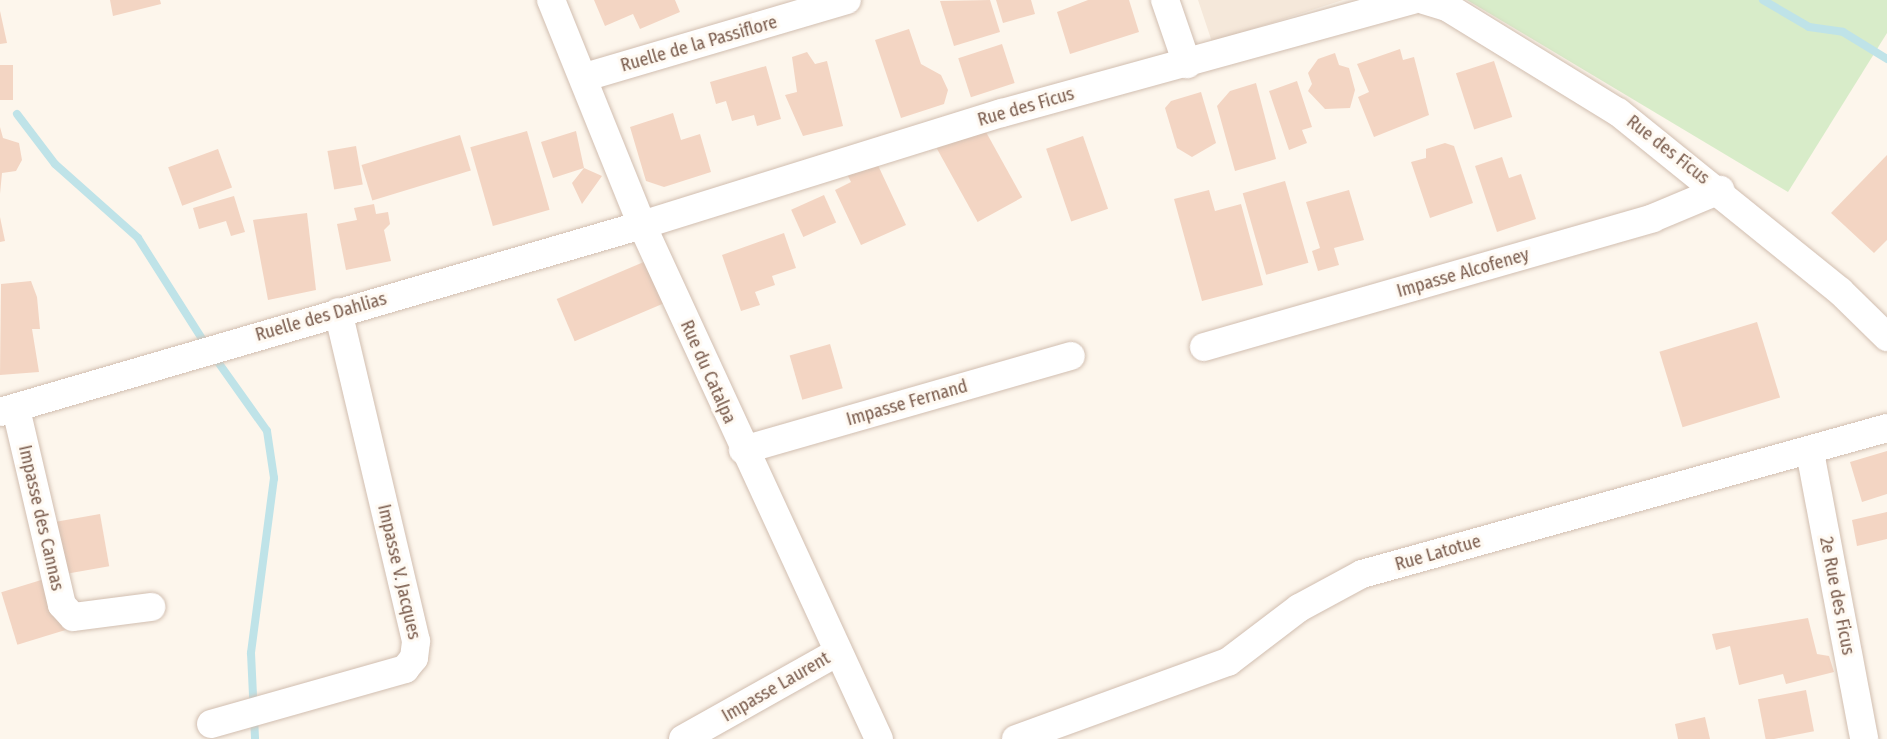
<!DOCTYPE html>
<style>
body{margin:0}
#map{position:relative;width:1887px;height:739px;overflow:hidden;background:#fdf6ec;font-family:"Fira Sans Condensed",sans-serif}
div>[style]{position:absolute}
.residential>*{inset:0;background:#f5e8da}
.green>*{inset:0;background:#d8ecc9}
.stream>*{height:8px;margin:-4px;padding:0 4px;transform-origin:4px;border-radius:4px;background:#bfe3e8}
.building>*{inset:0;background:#f3d5c3;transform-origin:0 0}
.roads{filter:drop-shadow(0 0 2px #d1beb0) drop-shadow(0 0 2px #d1beb0)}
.minor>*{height:28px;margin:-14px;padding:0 14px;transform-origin:14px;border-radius:14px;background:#fff}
span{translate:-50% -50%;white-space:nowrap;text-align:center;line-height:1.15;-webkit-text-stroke:6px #fffaf3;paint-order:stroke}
.street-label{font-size:18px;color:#7a5c4d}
</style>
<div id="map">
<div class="residential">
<div style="clip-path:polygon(1198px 0,1343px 0,1212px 42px)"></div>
</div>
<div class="green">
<div style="clip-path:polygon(1467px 0,1887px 0,1887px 33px,1788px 192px)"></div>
</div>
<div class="stream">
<div style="left:1763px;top:0;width:53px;rotate:30.4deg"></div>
<div style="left:1809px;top:27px;width:34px;rotate:8deg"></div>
<div style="left:1843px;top:32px;width:52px;rotate:31.5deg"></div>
<div style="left:17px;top:114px;width:63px;rotate:52.8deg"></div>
<div style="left:55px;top:164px;width:111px;rotate:41.7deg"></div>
<div style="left:138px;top:238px;width:127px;rotate:57.6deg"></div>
<div style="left:213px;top:355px;width:93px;rotate:54.6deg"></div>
<div style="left:267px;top:431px;width:48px;rotate:81.5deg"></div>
<div style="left:274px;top:478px;width:177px;rotate:97.5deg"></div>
<div style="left:251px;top:653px;width:86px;rotate:87.3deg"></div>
</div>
<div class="building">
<div style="clip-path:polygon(110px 0,160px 0,161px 4px,113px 16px)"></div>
<div style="clip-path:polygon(594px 0,675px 0,680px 12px,640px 29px,633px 14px,605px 26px)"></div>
<div style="clip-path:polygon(990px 0,1000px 32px,954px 46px,940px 1px)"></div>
<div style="clip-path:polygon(996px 0,1031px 0,1035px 14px,1003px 23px)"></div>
<div style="clip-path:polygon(1088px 0,1129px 0,1139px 32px,1070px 54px,1057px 12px)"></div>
<div style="clip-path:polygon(0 11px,7px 43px,0 44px)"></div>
<div style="clip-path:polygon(909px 29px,921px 64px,941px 75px,948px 90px,944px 104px,901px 118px,875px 40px)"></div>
<div style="left:1002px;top:44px;width:41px;height:46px;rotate:72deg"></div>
<div style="clip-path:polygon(1400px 49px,1403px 60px,1414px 57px,1429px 115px,1374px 137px,1358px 97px,1369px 92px,1357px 64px)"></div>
<div style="clip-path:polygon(807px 52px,815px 64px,827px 61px,843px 126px,803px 136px,785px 95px,797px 92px,792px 57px)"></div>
<div style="clip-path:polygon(1335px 53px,1339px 65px,1349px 68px,1355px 90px,1350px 108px,1325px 109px,1308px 91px,1312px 84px,1308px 73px,1318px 59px)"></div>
<div style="left:1494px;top:61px;width:59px;height:40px;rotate:72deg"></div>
<div style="left:0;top:65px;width:13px;height:35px"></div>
<div style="clip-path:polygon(766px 66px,781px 119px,757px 126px,754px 115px,732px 121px,726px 101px,716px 104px,710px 82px)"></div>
<div style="clip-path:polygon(1297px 81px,1312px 127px,1302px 130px,1307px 143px,1289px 150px,1269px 91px)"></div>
<div style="clip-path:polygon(1256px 83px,1276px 159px,1235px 171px,1217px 106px,1230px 91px)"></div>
<div style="clip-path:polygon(1201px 92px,1216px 143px,1192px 157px,1177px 148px,1165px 108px,1171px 101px)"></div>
<div style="clip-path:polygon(673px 113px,681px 140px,700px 134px,711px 172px,664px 187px,646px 181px,630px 127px)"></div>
<div style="left:981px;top:123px;width:85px;height:51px;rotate:61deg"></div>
<div style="clip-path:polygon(0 127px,3px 138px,19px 143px,22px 160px,16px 171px,2px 173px,0 194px)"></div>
<div style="left:527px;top:131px;width:82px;height:59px;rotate:74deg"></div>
<div style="clip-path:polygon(576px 131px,584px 168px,602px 176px,582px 204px,572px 183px,584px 168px,553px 178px,541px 142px)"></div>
<div style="left:460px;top:135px;width:37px;height:103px;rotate:73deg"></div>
<div style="left:1083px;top:136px;width:77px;height:39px;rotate:71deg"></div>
<div style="clip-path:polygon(1445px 143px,1454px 146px,1473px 203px,1430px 218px,1411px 162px,1426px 158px,1426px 149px)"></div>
<div style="left:356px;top:146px;width:39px;height:29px;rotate:80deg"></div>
<div style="left:218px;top:149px;width:41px;height:53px;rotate:70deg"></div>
<div style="clip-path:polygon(1887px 155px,1887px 240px,1874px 253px,1831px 213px)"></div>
<div style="clip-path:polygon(1502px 157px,1509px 178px,1521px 174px,1536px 219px,1497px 232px,1475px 166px)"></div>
<div style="clip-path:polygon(875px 159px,906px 225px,861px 245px,835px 190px,851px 182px,846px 172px)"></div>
<div style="left:1285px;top:181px;width:85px;height:44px;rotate:74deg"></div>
<div style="clip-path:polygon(1209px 190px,1215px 211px,1241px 204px,1263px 285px,1202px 301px,1174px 199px)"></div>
<div style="clip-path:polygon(1349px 190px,1364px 240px,1334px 248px,1339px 265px,1318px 271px,1312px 251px,1320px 248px,1306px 202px)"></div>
<div style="left:824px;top:195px;width:30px;height:36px;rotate:66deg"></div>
<div style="clip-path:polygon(234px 196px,245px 232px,231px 236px,226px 221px,199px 229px,193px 208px)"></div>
<div style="clip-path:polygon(374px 204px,376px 214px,388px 212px,390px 224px,384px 230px,391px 261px,346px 270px,337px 224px,357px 220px,354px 208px)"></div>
<div style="clip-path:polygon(307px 213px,316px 290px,268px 300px,253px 220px)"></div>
<div style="clip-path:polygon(0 217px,5px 241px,0 242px)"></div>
<div style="clip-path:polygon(784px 233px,796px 268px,772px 276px,775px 285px,755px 292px,760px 305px,741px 311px,722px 255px)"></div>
<div style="left:646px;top:261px;width:46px;height:97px;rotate:67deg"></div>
<div style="clip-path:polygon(31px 281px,37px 297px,40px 329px,32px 329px,39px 372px,0 375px,1px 284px)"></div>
<div style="left:1757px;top:322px;width:79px;height:102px;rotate:73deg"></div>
<div style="left:830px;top:344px;width:46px;height:42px;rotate:74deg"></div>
<div style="clip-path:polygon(1887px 451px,1887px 494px,1862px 502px,1850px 462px)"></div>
<div style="clip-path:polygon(1887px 512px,1887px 539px,1857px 546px,1852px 520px)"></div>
<div style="left:100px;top:514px;width:53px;height:46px;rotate:80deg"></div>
<div style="left:51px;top:577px;width:55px;height:52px;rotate:73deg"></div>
<div style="clip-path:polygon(1808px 618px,1817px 654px,1829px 656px,1834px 672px,1786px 684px,1783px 674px,1739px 685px,1730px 646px,1716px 650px,1712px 634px)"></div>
<div style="left:1806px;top:690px;width:42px;height:49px;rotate:79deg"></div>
<div style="clip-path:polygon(1705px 717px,1710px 739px,1678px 739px,1675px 724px)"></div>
</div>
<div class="roads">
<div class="minor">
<div style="left:551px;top:0;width:243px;rotate:68deg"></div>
<div style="left:642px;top:225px;width:566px;rotate:65.25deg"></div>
<div style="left:1165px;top:0;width:68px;rotate:71deg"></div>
<div style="left:1424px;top:0;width:24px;rotate:17deg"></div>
<div style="left:1447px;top:7px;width:201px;rotate:31.6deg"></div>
<div style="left:1618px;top:112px;width:285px;rotate:38.9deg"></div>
<div style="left:1840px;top:291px;width:66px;rotate:44.4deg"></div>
<div style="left:585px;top:77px;width:273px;rotate:-16.4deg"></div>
<div style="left:1204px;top:347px;width:467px;rotate:-16deg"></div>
<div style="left:1653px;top:218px;width:73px;rotate:-22.7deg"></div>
<div style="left:16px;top:409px;width:201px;rotate:76.8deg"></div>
<div style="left:62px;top:605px;width:16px;rotate:47deg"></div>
<div style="left:73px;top:617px;width:79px;rotate:-7.3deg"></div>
<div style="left:0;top:412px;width:669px;rotate:-16.24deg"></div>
<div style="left:642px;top:225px;width:377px;rotate:-17.3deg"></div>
<div style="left:1002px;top:113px;width:426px;rotate:-15.4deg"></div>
<div style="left:743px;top:450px;width:341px;rotate:-16deg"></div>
<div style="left:1810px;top:452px;width:292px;rotate:79.3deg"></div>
<div style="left:211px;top:724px;width:202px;rotate:-15.8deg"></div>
<div style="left:405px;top:669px;width:14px;rotate:-51deg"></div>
<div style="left:414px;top:658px;width:17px;rotate:-83deg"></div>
<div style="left:416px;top:641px;width:338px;rotate:-103.3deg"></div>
<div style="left:683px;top:739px;width:178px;rotate:-29.3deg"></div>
<div style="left:1016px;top:739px;width:226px;rotate:-20deg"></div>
<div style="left:1228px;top:662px;width:89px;rotate:-37.3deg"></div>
<div style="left:1299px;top:608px;width:72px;rotate:-28.4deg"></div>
<div style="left:1362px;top:574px;width:545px;rotate:-15.54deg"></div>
</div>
</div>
<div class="street-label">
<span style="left:699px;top:44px;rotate:-16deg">Ruelle de la Passiflore</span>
<span style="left:1026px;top:107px;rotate:-16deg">Rue des Ficus</span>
<span style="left:1668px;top:150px;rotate:38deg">Rue des Ficus</span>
<span style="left:1463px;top:273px;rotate:-16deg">Impasse Alcofeney</span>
<span style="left:321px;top:317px;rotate:-16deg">Ruelle des Dahlias</span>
<span style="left:708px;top:372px;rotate:66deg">Rue du Catalpa</span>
<span style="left:907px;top:403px;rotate:-16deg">Impasse Fernand</span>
<span style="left:41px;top:518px;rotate:77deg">Impasse des Cannas</span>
<span style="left:1438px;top:553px;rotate:-16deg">Rue Latotue</span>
<span style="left:399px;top:572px;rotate:77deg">Impasse V. Jacques</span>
<span style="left:1837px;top:596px;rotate:79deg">2e Rue des Ficus</span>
<span style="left:776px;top:687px;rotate:-30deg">Impasse Laurent</span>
</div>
</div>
